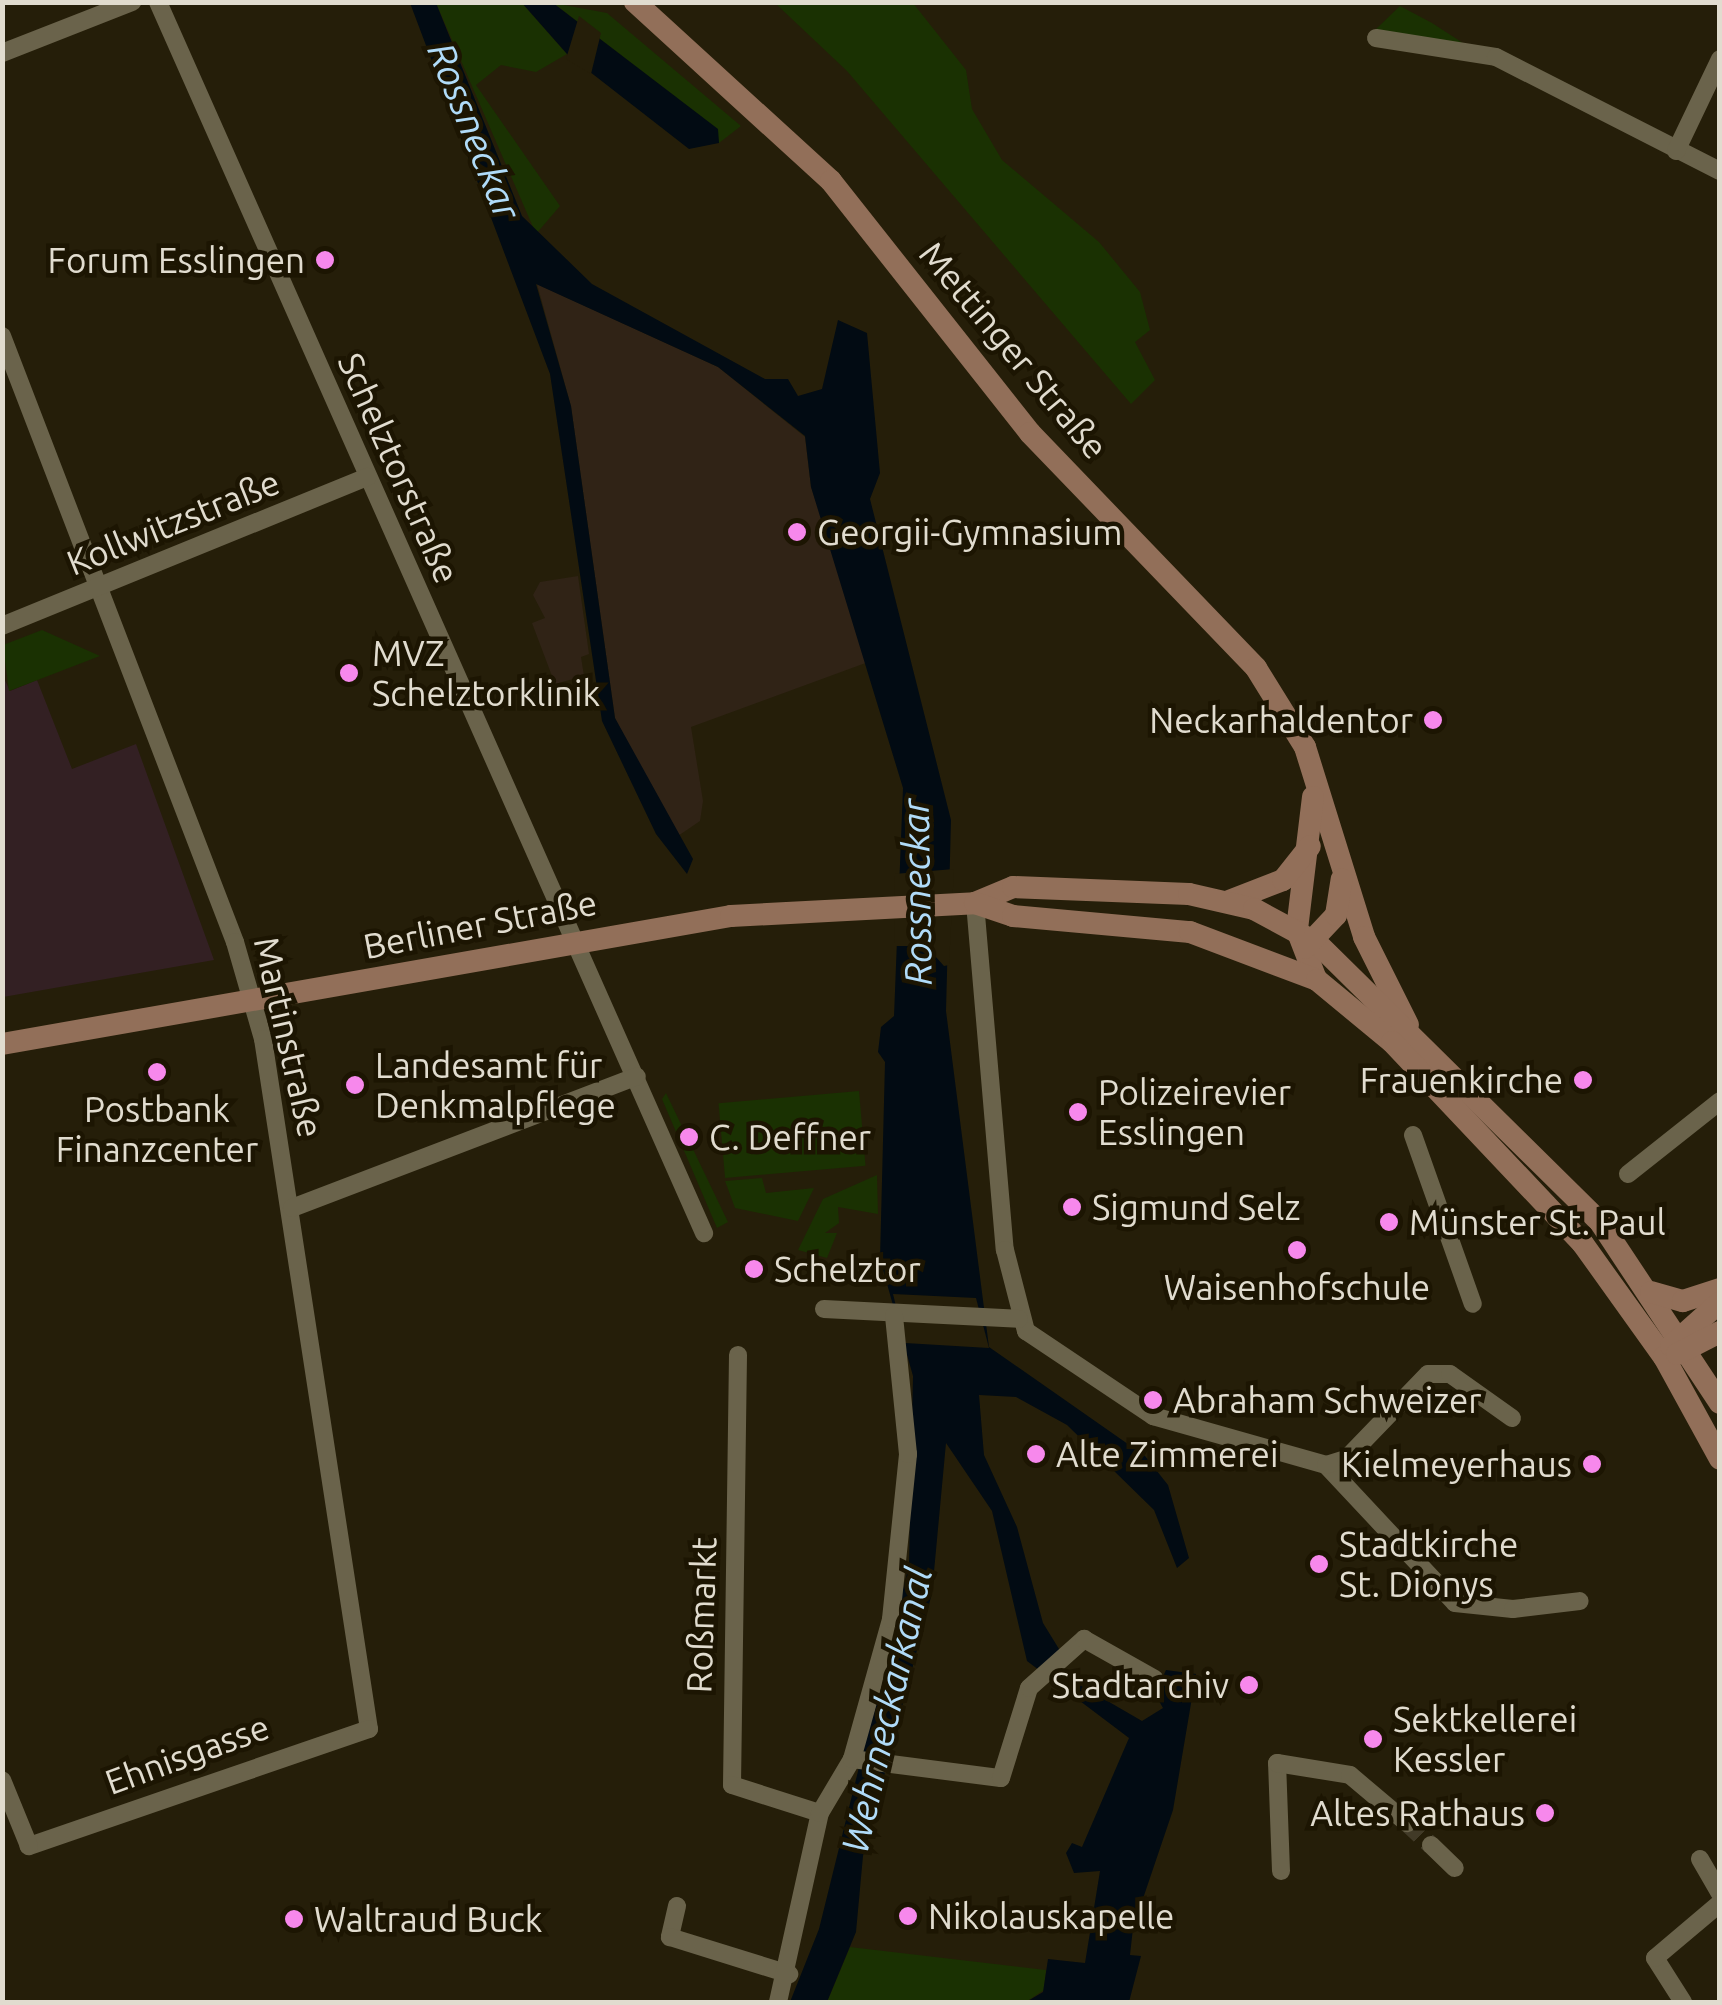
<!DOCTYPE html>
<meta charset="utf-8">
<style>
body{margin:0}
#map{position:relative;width:1722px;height:2005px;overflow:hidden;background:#251e09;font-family:Ubuntu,sans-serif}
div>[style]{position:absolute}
.commercial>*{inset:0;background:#332023}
.education>*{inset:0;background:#302316}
.green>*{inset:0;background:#1a3102;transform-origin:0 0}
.water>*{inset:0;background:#020b13}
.pier>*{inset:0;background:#251e09}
.street-tunnel>*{height:18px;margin-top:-9px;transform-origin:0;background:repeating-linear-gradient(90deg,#413a27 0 18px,transparent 0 27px)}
.street>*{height:18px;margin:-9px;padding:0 9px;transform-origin:9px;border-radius:9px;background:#6a634b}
.secondary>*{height:22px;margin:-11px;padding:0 11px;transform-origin:11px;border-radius:11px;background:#926f59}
.dots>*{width:28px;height:28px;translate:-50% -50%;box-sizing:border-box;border:5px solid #1c1502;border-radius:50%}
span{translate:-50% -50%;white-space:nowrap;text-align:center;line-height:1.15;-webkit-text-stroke:9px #1c1502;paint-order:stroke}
.poi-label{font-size:35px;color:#e1dccf}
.right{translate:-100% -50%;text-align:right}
.left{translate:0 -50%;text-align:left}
.street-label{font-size:35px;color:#e1dccf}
.water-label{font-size:38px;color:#b0dbf8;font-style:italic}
.frame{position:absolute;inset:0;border:5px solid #e1dccf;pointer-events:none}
</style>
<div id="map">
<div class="commercial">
<div style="clip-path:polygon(2px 674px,10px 691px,37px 680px,72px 769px,136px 744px,214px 960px,3px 997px)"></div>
</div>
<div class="education">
<div style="clip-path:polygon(537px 284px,718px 367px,805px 437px,811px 487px,871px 661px,691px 727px,703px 801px,700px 821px,675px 838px,615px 718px,571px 406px)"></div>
<div style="clip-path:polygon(578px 576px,589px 654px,581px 657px,584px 676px,555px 684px,532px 623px,545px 618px,533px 595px,540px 582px)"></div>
</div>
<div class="green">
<div style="clip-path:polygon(436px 3px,522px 3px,567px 54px,536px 72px,501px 65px,476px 85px,560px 206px,536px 234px)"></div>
<div style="clip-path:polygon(553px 3px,607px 13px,741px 126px,719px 143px,717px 129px)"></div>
<div style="clip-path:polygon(775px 3px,913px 3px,966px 70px,972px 109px,1002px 160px,1099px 242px,1140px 292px,1150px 330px,1135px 342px,1155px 380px,1131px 404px,847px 71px)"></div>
<div style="clip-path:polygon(1400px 6px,1432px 23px,1463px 43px,1375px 30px)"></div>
<div style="clip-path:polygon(42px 630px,100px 656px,9px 691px,3px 645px)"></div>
<div style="left:859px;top:1091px;width:75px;height:141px;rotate:85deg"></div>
<div style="clip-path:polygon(666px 1093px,728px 1222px,717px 1228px,662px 1099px)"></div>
<div style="clip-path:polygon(877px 1175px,878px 1214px,838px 1207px,839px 1223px,825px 1233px,837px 1233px,827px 1258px,798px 1250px,823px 1199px)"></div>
<div style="clip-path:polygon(762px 1178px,766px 1193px,814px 1188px,798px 1221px,735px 1208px,725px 1181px)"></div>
<div style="clip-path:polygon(850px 1947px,1046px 1970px,1044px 1990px,1026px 2002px,827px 2002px)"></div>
</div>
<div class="water">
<div style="clip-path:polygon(410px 3px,436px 3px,522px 216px,592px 284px,765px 379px,788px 379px,798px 396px,822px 389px,838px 320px,867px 333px,880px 473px,870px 499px,951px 820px,946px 1011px,989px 1347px,1145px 1456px,1168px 1485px,1189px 1558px,1177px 1568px,1154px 1510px,1067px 1425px,1016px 1397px,979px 1395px,984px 1455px,1017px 1527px,1043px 1623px,1067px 1662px,1061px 1674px,1142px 1721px,1163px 1708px,1155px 1694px,1166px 1670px,1196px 1674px,1173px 1810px,1133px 1928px,1130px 1955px,1141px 1956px,1129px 2002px,1026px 2002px,1043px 1992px,1048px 1959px,1085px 1963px,1100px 1871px,1074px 1873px,1066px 1853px,1072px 1843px,1082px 1847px,1129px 1738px,1027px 1661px,992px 1511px,946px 1443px,932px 1593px,863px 1856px,856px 1932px,827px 2002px,790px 2002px,819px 1929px,909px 1565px,913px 1376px,880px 1259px,885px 1062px,878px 1052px,881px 1027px,894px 1016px,903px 788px,811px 487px,805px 436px,718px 367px,536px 284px,571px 406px,615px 718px,693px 859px,687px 874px,656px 834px,602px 721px,550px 374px)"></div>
<div style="clip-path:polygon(522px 3px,553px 3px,718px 129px,719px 143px,689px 149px,567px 54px)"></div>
</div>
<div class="pier">
<div style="clip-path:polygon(579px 16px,601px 33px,591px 74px,566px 59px)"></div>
<div style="clip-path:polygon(954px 869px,949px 965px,944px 966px,926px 946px,895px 946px,894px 874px)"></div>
<div style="clip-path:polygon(893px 1294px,976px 1298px,989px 1348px,905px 1343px)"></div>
</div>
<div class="street-tunnel">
<div style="left:1407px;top:1823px;width:33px;rotate:43deg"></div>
</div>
<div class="street">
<div style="left:158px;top:2px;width:1347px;rotate:66.08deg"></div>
<div style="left:1376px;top:38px;width:121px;rotate:9deg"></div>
<div style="left:1496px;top:57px;width:251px;rotate:27deg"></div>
<div style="left:2px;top:53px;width:140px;rotate:-21.4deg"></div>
<div style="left:1676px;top:151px;width:102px;rotate:-64.4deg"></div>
<div style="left:2px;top:336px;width:649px;rotate:68.97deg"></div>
<div style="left:235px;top:942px;width:101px;rotate:73.9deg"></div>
<div style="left:263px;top:1039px;width:698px;rotate:81.27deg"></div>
<div style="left:369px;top:1729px;width:360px;rotate:161deg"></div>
<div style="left:29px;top:1846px;width:71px;rotate:-112.2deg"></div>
<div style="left:2px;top:626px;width:395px;rotate:-22.2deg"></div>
<div style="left:975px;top:903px;width:348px;rotate:85.1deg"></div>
<div style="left:1005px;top:1250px;width:84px;rotate:75.5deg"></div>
<div style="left:1026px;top:1331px;width:153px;rotate:33.8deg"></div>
<div style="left:1153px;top:1416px;width:180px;rotate:15.8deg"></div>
<div style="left:1326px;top:1465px;width:189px;rotate:46.9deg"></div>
<div style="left:1455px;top:1603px;width:58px;rotate:5.9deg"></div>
<div style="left:1513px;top:1609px;width:67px;rotate:-6.8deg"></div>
<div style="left:1413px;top:1135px;width:179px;rotate:70.5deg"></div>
<div style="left:1628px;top:1174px;width:117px;rotate:-38.4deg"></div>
<div style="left:292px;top:1208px;width:369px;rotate:-20.9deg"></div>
<div style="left:824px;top:1309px;width:195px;rotate:2.9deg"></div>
<div style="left:738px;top:1355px;width:430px;rotate:90.8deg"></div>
<div style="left:732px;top:1785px;width:92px;rotate:17.7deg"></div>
<div style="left:1326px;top:1465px;width:21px;rotate:-17deg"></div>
<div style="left:1346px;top:1459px;width:118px;rotate:-46deg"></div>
<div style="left:1428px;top:1374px;width:22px"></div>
<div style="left:1450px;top:1374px;width:76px;rotate:35.4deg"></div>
<div style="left:852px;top:1759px;width:150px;rotate:7.3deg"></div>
<div style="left:1001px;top:1778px;width:94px;rotate:-72.7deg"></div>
<div style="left:1029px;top:1688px;width:74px;rotate:-41.7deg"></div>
<div style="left:1084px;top:1639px;width:81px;rotate:29.4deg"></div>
<div style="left:1431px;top:1845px;width:33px;rotate:44deg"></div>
<div style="left:1700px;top:1859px;width:39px;rotate:60deg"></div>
<div style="left:1281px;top:1871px;width:108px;rotate:-92.1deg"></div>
<div style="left:1277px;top:1763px;width:74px;rotate:9.3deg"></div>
<div style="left:1350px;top:1775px;width:75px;rotate:40.1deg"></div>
<div style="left:677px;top:1906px;width:32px;rotate:103deg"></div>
<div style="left:670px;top:1937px;width:125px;rotate:17.3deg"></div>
<div style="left:778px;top:2002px;width:194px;rotate:-77.5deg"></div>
<div style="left:820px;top:1813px;width:63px;rotate:-59.3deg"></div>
<div style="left:852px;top:1759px;width:145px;rotate:-74.4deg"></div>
<div style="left:891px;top:1619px;width:166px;rotate:-84.1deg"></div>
<div style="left:908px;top:1454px;width:139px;rotate:-95.8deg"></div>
<div style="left:1683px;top:2002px;width:52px;rotate:-122.5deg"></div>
<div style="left:1655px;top:1958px;width:85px;rotate:-40.2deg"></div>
</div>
<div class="secondary">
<div style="left:635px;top:2px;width:265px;rotate:42.4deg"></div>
<div style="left:831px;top:181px;width:321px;rotate:51.7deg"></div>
<div style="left:1030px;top:433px;width:326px;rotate:46.1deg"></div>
<div style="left:1256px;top:668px;width:93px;rotate:58.2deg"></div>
<div style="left:1305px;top:747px;width:199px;rotate:72.7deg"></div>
<div style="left:1364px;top:937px;width:98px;rotate:63.4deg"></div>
<div style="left:1313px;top:797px;width:134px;rotate:96.9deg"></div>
<div style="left:1297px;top:930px;width:53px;rotate:68.8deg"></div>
<div style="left:1229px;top:901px;width:58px;rotate:-21.3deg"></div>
<div style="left:1283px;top:880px;width:43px;rotate:-51.5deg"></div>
<div style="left:975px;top:903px;width:41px;rotate:-22.8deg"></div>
<div style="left:1013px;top:887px;width:176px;rotate:2.3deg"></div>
<div style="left:1189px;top:894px;width:67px;rotate:13deg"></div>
<div style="left:1254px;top:909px;width:72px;rotate:28.4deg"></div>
<div style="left:1317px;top:943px;width:397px;rotate:44.6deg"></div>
<div style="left:1600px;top:1222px;width:217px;rotate:56.5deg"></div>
<div style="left:1305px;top:948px;width:45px;rotate:-46.8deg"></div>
<div style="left:1336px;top:915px;width:36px;rotate:-81deg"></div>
<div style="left:2px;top:1044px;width:740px;rotate:-9.96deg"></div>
<div style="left:731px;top:916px;width:244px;rotate:-3deg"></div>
<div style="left:975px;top:903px;width:40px;rotate:18.9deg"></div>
<div style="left:1013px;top:916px;width:178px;rotate:5.2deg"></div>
<div style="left:1190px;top:932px;width:136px;rotate:20.7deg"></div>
<div style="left:1317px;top:980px;width:97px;rotate:39.6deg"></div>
<div style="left:1392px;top:1042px;width:278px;rotate:46.6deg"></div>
<div style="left:1583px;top:1244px;width:139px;rotate:54.4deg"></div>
<div style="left:1664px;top:1357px;width:116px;rotate:61.2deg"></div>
<div style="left:1651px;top:1292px;width:33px;rotate:16deg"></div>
<div style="left:1683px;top:1301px;width:39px;rotate:-18deg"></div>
<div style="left:1671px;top:1346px;width:66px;rotate:-41.9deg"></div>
<div style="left:1677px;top:1354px;width:48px;rotate:-27.1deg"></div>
</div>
<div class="dots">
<div style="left:325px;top:260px;background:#f788ec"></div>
<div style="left:797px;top:532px;background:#f788ec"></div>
<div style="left:349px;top:673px;background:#f788ec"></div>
<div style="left:1433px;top:720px;background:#f788ec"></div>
<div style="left:157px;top:1072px;background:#f788ec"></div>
<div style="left:1583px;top:1080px;background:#f788ec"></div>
<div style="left:355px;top:1085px;background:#f788ec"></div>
<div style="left:1078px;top:1112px;background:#f788ec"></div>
<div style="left:689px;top:1137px;background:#f788ec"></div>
<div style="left:1072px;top:1207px;background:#f788ec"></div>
<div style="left:1389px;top:1222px;background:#f788ec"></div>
<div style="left:1297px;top:1250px;background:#f788ec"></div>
<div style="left:754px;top:1269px;background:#f788ec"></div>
<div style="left:1153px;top:1400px;background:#f788ec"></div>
<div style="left:1036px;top:1454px;background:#f788ec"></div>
<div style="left:1592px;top:1464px;background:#f788ec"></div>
<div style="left:1319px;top:1564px;background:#f788ec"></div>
<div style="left:1249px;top:1685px;background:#f788ec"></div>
<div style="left:1373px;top:1739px;background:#f788ec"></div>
<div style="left:1545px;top:1813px;background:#f788ec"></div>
<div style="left:908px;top:1916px;background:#f788ec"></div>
<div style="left:294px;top:1919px;background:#f788ec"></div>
</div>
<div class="poi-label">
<span class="right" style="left:305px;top:260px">Forum Esslingen</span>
<span class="left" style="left:817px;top:532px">Georgii-Gymnasium</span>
<span class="left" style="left:372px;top:673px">MVZ<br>Schelztorklinik</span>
<span class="right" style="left:1413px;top:720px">Neckarhaldentor</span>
<span class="left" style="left:375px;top:1085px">Landesamt für<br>Denkmalpflege</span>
<span class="right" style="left:1563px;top:1080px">Frauenkirche</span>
<span class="left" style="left:1098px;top:1112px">Polizeirevier<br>Esslingen</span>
<span style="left:157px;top:1129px">Postbank<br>Finanzcenter</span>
<span class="left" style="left:709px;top:1137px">C. Deffner</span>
<span class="left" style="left:1092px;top:1207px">Sigmund Selz</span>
<span class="left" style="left:1409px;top:1222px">Münster St. Paul</span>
<span class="left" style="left:774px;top:1269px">Schelztor</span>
<span style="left:1297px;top:1287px">Waisenhofschule</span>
<span class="left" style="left:1173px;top:1400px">Abraham Schweizer</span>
<span class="left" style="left:1056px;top:1454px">Alte Zimmerei</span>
<span class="right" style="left:1572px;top:1464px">Kielmeyerhaus</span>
<span class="left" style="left:1339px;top:1564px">Stadtkirche<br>St. Dionys</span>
<span class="right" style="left:1229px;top:1685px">Stadtarchiv</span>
<span class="left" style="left:1393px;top:1739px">Sektkellerei<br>Kessler</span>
<span class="right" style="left:1525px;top:1813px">Altes Rathaus</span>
<span class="left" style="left:928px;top:1916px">Nikolauskapelle</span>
<span class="left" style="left:314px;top:1919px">Waltraud Buck</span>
</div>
<div class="street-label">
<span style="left:1014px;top:350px;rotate:50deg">Mettinger Straße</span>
<span style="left:399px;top:468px;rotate:66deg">Schelztorstraße</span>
<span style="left:173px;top:522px;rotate:-22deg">Kollwitzstraße</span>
<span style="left:480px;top:924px;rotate:-11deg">Berliner Straße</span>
<span style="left:289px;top:1037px;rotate:77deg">Martinstraße</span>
<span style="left:701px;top:1615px;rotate:-88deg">Roßmarkt</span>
<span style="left:187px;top:1754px;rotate:-20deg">Ehnisgasse</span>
</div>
<div class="water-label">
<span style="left:474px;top:131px;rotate:68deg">Rossneckar</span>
<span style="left:917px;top:892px;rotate:-91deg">Rossneckar</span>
<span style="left:887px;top:1710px;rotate:-77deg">Wehrneckarkanal</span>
</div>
<div class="frame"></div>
</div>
